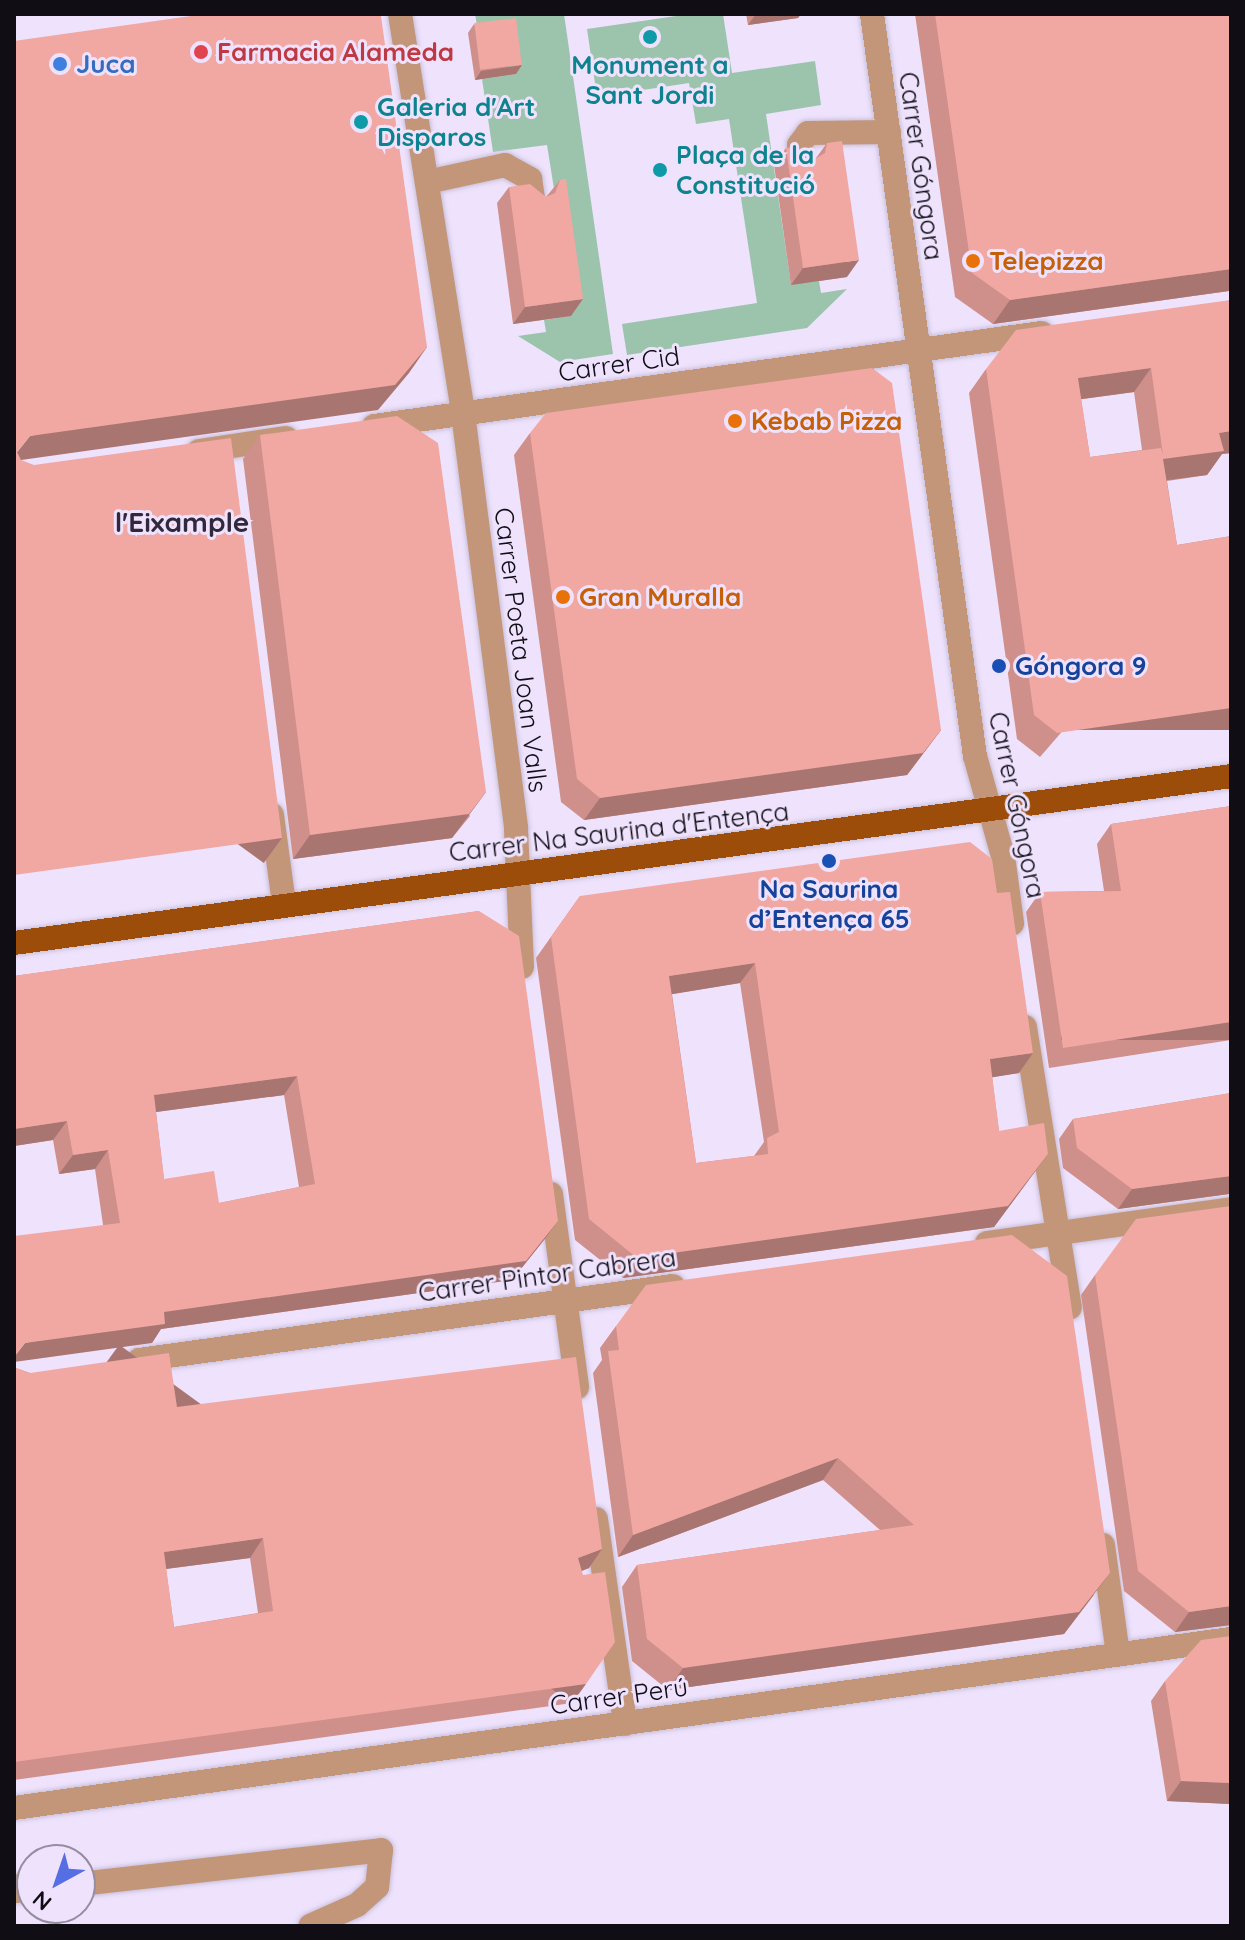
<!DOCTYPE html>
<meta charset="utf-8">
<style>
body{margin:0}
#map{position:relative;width:1245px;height:1940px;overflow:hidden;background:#eee2fd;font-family:Quicksand,sans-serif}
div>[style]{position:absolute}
.green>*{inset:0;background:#9cc4ad}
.roads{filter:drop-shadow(0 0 2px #cac0d8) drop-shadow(0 0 2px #cac0d8)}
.service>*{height:24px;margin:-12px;padding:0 12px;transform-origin:12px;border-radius:12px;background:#c3967a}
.pedestrian>*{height:24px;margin:-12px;padding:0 12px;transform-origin:12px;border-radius:12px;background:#c3967a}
.minor>*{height:24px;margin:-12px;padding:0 12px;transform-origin:12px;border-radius:12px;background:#c3967a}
.primary>*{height:24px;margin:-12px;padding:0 12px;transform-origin:12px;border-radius:12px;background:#9d4d0a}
.wall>*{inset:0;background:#cf908b}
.shaded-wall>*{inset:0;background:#a97571;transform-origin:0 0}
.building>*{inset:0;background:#f1a7a2;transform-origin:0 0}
.dots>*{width:22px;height:22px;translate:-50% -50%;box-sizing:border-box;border:4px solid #eee2fd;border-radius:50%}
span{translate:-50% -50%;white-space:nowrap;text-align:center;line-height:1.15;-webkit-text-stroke:6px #eee2fd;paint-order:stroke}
.health-label{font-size:26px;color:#be3a42;font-weight:700}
.left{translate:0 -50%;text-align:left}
.shop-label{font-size:26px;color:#366cbe;font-weight:700}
.culture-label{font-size:26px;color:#0d838f;font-weight:700}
.street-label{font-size:26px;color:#100d15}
.food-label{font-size:26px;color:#c56008;font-weight:700}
.transit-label{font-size:26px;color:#164399;font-weight:700}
.neighbourhood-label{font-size:28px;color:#31283c;font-weight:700}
.frame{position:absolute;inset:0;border:16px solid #100d15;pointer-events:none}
.north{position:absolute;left:16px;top:1844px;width:80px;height:80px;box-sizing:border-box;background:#eee2fd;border:2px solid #958da0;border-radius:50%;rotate:220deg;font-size:22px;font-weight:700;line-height:32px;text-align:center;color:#100d15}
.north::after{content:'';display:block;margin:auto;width:28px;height:36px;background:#566ee4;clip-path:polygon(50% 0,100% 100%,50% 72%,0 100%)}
</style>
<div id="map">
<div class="green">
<div style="clip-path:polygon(475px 14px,564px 14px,613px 354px,560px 362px,518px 336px,546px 332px,544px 320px,570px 316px,555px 195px,547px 145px,493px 152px,482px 79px,516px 74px,478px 31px)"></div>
<div style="clip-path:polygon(690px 14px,723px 14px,732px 73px,815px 61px,821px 105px,766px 114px,791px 284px,819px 281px,821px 293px,847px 289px,807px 328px,627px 355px,622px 324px,757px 303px,729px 119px,696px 124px,689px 83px,597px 97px,587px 29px)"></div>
</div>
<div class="roads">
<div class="service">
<div style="left:800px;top:162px;width:17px;rotate:-93deg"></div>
<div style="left:799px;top:145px;width:15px;rotate:-53deg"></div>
<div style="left:808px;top:133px;width:81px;rotate:-0.7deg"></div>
<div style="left:427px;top:182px;width:80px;rotate:-12.3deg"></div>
<div style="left:505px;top:165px;width:29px;rotate:29deg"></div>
<div style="left:530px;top:179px;width:20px;rotate:81deg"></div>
<div style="left:80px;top:1884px;width:303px;rotate:-6.4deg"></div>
<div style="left:381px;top:1850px;width:37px;rotate:96deg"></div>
<div style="left:377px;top:1887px;width:27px;rotate:138deg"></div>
<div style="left:357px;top:1905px;width:51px;rotate:155.9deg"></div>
<div style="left:14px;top:1886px;width:5px;rotate:79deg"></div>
<div style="left:15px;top:1891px;width:17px;rotate:-7deg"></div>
</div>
<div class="pedestrian">
<div style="left:272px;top:815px;width:90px;rotate:82.3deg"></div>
</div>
<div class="minor">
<div style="left:400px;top:14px;width:404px;rotate:81deg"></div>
<div style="left:463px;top:413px;width:419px;rotate:82.7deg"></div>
<div style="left:516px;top:829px;width:138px;rotate:87.5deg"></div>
<div style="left:872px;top:14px;width:749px;rotate:82.1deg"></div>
<div style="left:975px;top:756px;width:104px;rotate:74.4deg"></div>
<div style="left:1003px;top:856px;width:68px;rotate:82.3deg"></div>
<div style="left:374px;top:426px;width:674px;rotate:-7.93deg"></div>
<div style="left:199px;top:451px;width:88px;rotate:-8.5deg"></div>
<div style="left:1025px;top:1027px;width:284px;rotate:80.9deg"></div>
<div style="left:551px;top:1194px;width:195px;rotate:82.3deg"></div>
<div style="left:987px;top:1243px;width:246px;rotate:-7.9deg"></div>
<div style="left:139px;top:1360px;width:539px;rotate:-7.89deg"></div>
<div style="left:596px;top:1519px;width:207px;rotate:81.9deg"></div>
<div style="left:1103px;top:1545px;width:110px;rotate:82.2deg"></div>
<div style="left:14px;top:1808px;width:1229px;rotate:-7.91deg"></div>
</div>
<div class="primary">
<div style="left:14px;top:943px;width:1228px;rotate:-7.81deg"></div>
</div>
</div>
<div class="wall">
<div style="clip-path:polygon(746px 14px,801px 14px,798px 18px,748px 25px)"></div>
<div style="clip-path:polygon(915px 14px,1231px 14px,1231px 293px,1229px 291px,993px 324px,955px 297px)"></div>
<div style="clip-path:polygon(474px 24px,516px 74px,475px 80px,468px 33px)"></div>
<div style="clip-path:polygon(827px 143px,847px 277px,791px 285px,774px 165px,786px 148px,804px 158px,813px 160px,816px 158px)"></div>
<div style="clip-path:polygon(560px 180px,571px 316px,513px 324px,497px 203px,509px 187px,546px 197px)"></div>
<div style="clip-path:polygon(evenodd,1231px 300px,1231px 453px,1222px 454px,1207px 475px,1167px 481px,1177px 545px,1231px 536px,1040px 757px,1017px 739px,969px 393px,986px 369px,1231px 300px,1134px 392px,1142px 450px,1090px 457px,1081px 399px,1134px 392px)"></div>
<div style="clip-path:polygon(530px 433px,941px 730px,907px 775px,584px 820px,561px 802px,514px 455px)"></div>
<div style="clip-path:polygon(260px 435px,470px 816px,452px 838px,293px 859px,243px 459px)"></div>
<div style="clip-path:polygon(1231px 806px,1231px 1040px,1049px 1068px,1026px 912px,1040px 892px,1104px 891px,1097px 844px,1111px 824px)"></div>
<div style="clip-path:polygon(evenodd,997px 893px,1033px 1053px,1019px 1073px,992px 1077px,999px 1131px,1048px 1154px,994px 1227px,623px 1278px,575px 1240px,536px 958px,580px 896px,997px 893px,740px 983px,764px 1142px,754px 1156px,696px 1163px,672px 994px,740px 983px)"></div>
<div style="clip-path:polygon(evenodd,479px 911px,558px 1221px,544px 1240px,512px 1280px,161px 1329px,152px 1343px,103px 1225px,95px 1169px,59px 1174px,53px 1140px,14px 1146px,14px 976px,479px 911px,284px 1095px,299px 1187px,219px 1203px,164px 1179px,156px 1112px,284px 1095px)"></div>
<div style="clip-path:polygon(1231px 1093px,1231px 1196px,1229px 1194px,1118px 1209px,1063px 1168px,1059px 1139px,1073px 1119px)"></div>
<div style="clip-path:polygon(1231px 1206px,1231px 1625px,1175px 1632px,1124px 1591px,1081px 1295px,1095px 1275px)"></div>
<div style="clip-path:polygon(616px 1326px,1094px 1595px,1064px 1634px,668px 1690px,632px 1661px,622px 1587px,637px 1565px,880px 1530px,823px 1480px,618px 1557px,593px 1373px,602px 1360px,600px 1348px)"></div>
<div style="clip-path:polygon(evenodd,16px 1368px,30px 1373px,177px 1407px,602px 1549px,589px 1568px,582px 1571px,572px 1703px,14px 1780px,16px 1368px,250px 1558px,258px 1613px,174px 1627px,166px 1569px,250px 1558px)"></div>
<div style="clip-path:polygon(1165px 1681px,1231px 1783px,1231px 1802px,1230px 1804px,1167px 1801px,1151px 1701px)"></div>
</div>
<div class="shaded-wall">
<div style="clip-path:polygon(756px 14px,801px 14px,798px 18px,748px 25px)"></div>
<div style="clip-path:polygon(522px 65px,516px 74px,475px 80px,481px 71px)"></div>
<div style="clip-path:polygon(859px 260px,847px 277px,791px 285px,803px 268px)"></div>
<div style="clip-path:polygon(1231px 269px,1231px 288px,1229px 291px,993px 324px,1010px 300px)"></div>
<div style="clip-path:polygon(583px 299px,571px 316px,513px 324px,525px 307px)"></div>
<div style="clip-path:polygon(427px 347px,409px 373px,378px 410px,14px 461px,14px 456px,30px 436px)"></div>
<div style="clip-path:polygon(1151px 368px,1134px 392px,1061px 402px,1078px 378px)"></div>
<div style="clip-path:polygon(1231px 431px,1231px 453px,1222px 454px,1207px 475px,1146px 483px,1163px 459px,1219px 433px)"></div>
<div style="left:1231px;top:708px;width:22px;height:176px;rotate:90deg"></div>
<div style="clip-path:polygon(941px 730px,907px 775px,584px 820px,600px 798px)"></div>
<div style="clip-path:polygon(486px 792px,452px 838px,293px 859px,310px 835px)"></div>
<div style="left:282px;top:838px;width:31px;height:271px;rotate:126deg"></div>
<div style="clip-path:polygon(755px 963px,740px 983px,655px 997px,669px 976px)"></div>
<div style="left:1231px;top:1022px;width:18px;height:170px;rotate:90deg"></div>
<div style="clip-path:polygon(1033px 1053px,1019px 1073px,976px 1080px,990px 1059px)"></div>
<div style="clip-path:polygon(297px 1076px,284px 1095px,141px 1114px,154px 1095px)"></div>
<div style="clip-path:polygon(67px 1121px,53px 1140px,14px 1146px,14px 1129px)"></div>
<div style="clip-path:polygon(108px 1150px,95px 1169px,59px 1174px,73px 1155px)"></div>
<div style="clip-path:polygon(1048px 1154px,994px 1227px,623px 1278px,637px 1258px)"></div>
<div style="clip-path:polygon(1231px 1176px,1231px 1191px,1229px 1194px,1118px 1209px,1132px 1189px)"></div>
<div style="clip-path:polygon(558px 1221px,544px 1240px,512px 1280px,161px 1329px,152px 1343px,14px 1362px,14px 1357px,25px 1343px)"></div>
<div style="clip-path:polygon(838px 1458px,823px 1480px,618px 1557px,633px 1535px)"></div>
<div style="clip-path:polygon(263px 1538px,250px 1558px,150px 1571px,164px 1552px)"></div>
<div style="clip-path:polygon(602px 1549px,589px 1568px,565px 1577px,578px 1558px)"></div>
<div style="clip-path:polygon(1110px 1573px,1064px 1634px,668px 1690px,683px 1668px)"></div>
<div style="clip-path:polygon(1231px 1606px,1231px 1625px,1175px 1632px,1189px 1612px)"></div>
<div style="left:586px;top:1684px;width:24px;height:577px;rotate:126deg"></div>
<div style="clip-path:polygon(1181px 1781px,1231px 1783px,1231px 1802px,1230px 1804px,1167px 1801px)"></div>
</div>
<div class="building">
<div style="clip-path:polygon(205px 14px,379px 14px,381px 16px,427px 347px,395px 385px,30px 436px,17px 452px,21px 460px,34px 465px,231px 438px,282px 838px,14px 875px,14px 41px)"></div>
<div style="clip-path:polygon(935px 14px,1231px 14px,1231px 269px,1010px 300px,972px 273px)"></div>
<div style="left:516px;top:18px;width:47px;height:42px;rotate:83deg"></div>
<div style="clip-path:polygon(842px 141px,859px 260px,803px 268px,786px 148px,797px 147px,804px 158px,813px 160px,825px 153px,827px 143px)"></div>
<div style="clip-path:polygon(566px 179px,583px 299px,525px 307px,509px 187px,530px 184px,546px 197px,555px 193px,560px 180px)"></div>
<div style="clip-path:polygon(evenodd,1231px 300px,1231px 431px,1219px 433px,1224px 451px,1163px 459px,1177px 545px,1231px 536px,1231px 708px,1057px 733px,1034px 715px,986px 369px,1016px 330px,1231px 300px,1151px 368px,1163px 455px,1161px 448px,1090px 457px,1078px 378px,1151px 368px)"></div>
<div style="clip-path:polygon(872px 368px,892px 383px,941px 730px,923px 753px,600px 798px,577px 779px,530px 433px,546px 413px)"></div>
<div style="clip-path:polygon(397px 416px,438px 443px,486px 792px,469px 814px,310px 835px,260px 435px)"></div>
<div style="clip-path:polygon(1231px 806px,1231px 1022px,1063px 1048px,1040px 892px,1121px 891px,1111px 824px)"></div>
<div style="clip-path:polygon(evenodd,970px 842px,992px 859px,997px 893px,1010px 892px,1033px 1053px,990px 1059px,999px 1131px,1044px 1123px,1048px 1154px,1008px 1206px,637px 1258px,589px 1219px,551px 937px,580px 896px,970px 842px,755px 963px,779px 1132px,767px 1138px,768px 1154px,696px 1163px,669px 976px,755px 963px)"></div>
<div style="clip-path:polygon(evenodd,479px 911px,519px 936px,558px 1221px,526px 1261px,164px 1312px,165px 1324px,25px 1343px,14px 1357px,14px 1236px,120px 1223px,108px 1150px,73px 1155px,67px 1121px,14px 1129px,14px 976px,479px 911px,297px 1076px,315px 1184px,219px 1203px,214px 1171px,164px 1179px,154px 1095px,297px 1076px)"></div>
<div style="clip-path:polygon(1231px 1093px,1231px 1176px,1132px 1189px,1077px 1148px,1073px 1119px)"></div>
<div style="clip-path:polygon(1231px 1206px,1231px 1606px,1189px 1612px,1138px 1571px,1095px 1275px,1136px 1219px)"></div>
<div style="clip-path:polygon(1012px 1235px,1067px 1276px,1110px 1573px,1079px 1612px,683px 1668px,647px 1639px,637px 1565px,914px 1525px,838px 1458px,633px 1535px,608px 1351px,619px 1350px,616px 1326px,646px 1285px)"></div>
<div style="clip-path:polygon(evenodd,169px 1353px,177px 1407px,576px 1357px,602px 1549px,578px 1558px,583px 1575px,605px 1572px,615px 1642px,586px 1684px,14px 1762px,14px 1362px,16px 1368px,30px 1373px,169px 1353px,263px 1538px,273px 1611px,174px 1627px,164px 1552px,263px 1538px)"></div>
<div style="clip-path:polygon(1231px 1636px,1231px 1783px,1181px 1781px,1165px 1681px,1201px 1640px)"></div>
</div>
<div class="dots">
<div style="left:650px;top:37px;background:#0f9aa8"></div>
<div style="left:201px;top:52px;background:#e0444e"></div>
<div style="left:60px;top:64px;background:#3f7fe0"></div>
<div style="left:361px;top:122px;background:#0f9aa8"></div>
<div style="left:660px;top:170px;background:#0f9aa8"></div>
<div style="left:973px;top:261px;background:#e8710a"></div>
<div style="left:735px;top:421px;background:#e8710a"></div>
<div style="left:563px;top:597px;background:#e8710a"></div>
<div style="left:999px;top:666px;background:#1a4fb4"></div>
<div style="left:829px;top:861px;background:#1a4fb4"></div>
</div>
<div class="health-label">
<span class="left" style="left:217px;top:52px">Farmacia Alameda</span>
</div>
<div class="shop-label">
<span class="left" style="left:76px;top:64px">Juca</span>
</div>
<div class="culture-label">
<span style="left:650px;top:80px">Monument a<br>Sant Jordi</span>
<span class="left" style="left:377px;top:122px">Galeria d'Art<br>Disparos</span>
<span class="left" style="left:676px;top:170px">Plaça de la<br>Constitució</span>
</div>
<div class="street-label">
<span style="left:921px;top:166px;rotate:82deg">Carrer Góngora</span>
<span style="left:619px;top:364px;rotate:-8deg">Carrer Cid</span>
<span style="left:521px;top:650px;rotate:83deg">Carrer Poeta Joan Valls</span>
<span style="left:1017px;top:805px;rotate:78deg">Carrer Góngora</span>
<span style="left:619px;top:832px;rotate:-7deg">Carrer Na Saurina d'Entença</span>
<span style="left:547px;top:1275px;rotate:-8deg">Carrer Pintor Cabrera</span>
<span style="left:619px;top:1696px;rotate:-8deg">Carrer Perú</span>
</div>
<div class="food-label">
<span class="left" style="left:989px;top:261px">Telepizza</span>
<span class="left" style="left:751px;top:421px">Kebab Pizza</span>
<span class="left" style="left:579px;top:597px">Gran Muralla</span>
</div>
<div class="transit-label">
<span class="left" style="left:1015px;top:666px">Góngora 9</span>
<span style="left:829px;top:904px">Na Saurina<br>d’Entença 65</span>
</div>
<div class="neighbourhood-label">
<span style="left:182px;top:522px">l'Eixample</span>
</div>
<div class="frame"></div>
<div class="north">N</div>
</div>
